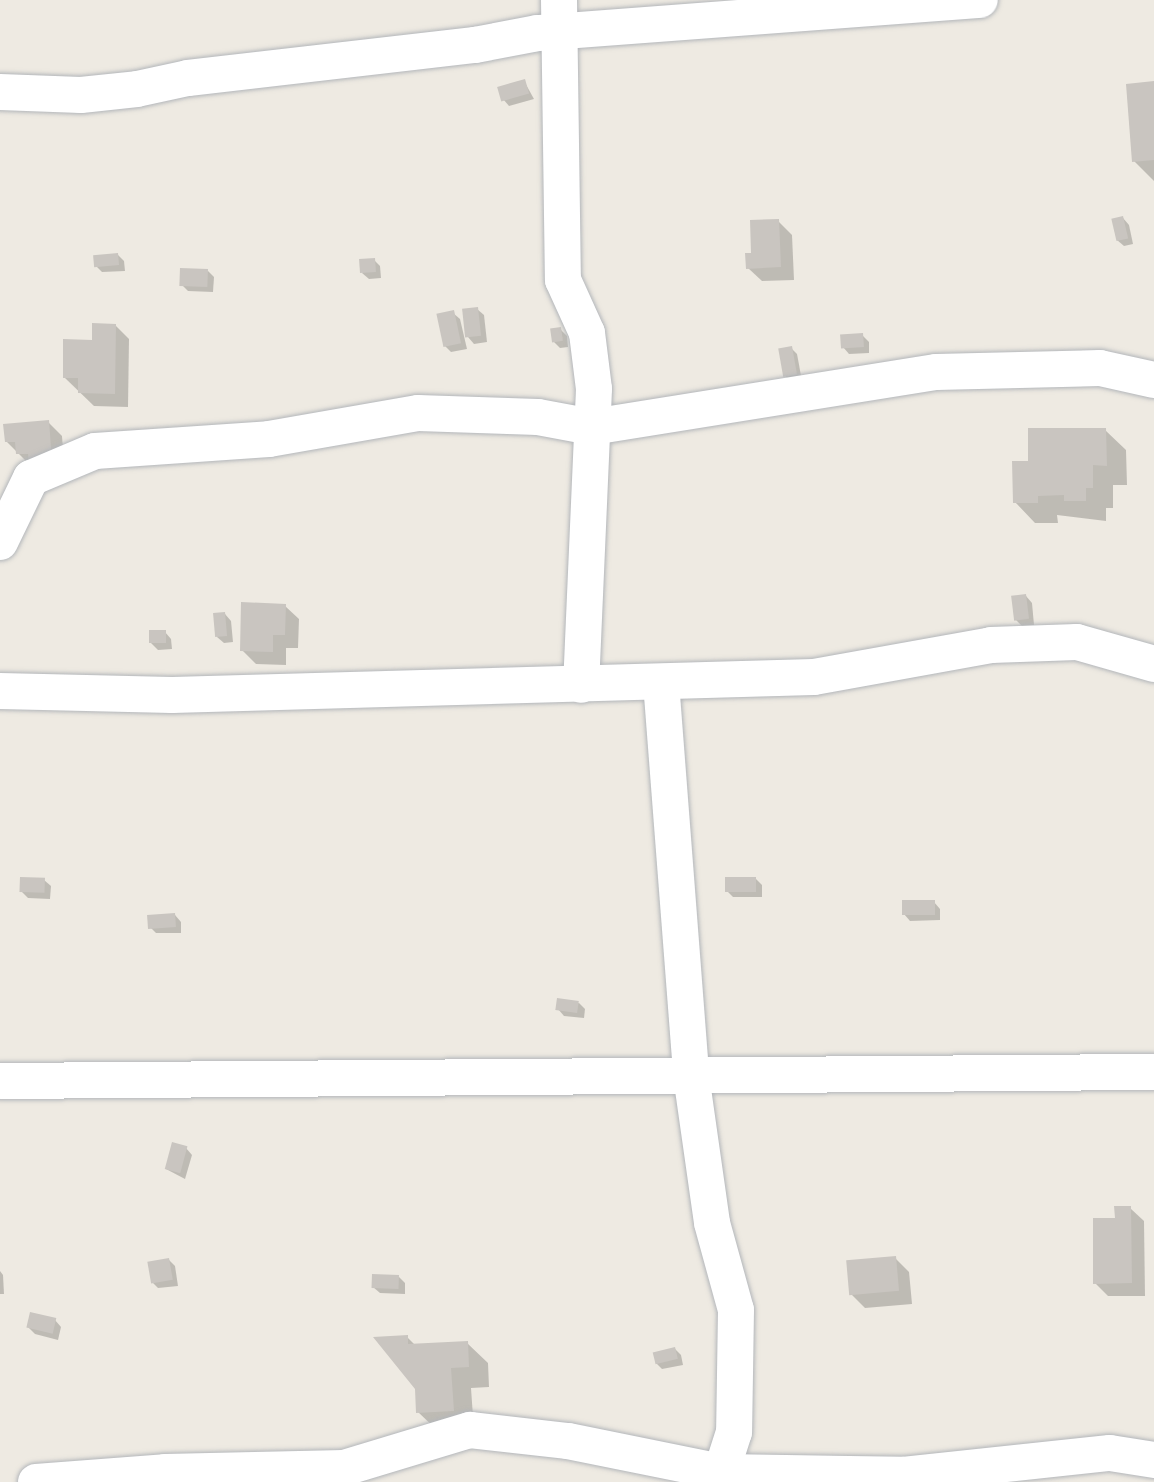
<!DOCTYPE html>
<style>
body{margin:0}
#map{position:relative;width:1154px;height:1482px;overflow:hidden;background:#eeeae2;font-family:"Exo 2",sans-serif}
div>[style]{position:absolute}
.shadow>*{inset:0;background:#0003}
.building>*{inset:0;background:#c9c5c0;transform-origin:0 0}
.roads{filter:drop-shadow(0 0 2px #b3b6ba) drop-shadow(0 0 2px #b3b6ba)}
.minor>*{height:36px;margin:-18px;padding:0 18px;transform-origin:18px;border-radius:18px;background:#fff}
span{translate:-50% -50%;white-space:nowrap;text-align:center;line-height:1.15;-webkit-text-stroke:8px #fff;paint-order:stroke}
</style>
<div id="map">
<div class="shadow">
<div style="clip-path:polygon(524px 81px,534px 99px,509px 106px,503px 99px)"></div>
<div style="clip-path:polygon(1154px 83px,1154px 181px,1134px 161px)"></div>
<div style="clip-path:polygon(1123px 218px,1129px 225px,1133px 244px,1124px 246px,1117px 240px)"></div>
<div style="clip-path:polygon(778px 221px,792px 235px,794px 280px,762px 281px,748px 268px)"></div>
<div style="clip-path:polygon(118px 255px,124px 261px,125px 271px,102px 272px,96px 266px)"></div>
<div style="clip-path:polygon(374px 260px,380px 266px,381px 278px,369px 279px,362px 273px)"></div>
<div style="clip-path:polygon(208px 271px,214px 277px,213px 292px,188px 291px,182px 285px)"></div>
<div style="clip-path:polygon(477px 309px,484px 315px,487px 342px,474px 344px,468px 337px)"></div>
<div style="clip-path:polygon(453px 313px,460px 319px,467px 349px,451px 352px,445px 346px)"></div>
<div style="clip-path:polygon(116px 326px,129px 339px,128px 407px,94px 406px,65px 378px,94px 342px)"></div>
<div style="clip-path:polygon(560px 329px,567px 336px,568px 347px,560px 348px,554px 342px)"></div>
<div style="clip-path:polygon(862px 335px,869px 342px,869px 353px,849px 354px,843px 347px)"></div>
<div style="clip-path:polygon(791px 348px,797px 354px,802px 381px,792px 383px,785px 376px)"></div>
<div style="clip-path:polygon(48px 422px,62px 436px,65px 475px,32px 467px,7px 442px)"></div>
<div style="clip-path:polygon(1105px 430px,1126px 450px,1127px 485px,1113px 485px,1113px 508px,1106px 508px,1106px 521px,1057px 515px,1058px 523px,1035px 523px,1015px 502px)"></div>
<div style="clip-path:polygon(1026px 596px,1032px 603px,1034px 625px,1022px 626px,1016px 620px)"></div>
<div style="clip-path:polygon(285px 606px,299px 619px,298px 648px,286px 648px,286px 665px,256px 664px,242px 650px)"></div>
<div style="clip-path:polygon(225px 614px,231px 621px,233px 642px,224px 643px,217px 637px)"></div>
<div style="clip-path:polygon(165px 632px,171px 639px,172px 649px,158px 650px,151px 643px)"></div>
<div style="clip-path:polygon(756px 879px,762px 885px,762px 897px,733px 897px,727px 891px)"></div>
<div style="clip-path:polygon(44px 880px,51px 886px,50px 899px,28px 898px,22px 892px)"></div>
<div style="clip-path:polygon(934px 902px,940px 909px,940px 920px,910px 921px,904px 914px)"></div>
<div style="clip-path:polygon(175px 915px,181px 922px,181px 933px,156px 933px,150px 927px)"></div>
<div style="clip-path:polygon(579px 1003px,585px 1009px,584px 1018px,564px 1016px,558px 1009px)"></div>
<div style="clip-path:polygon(186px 1148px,192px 1155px,185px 1179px,166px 1169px)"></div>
<div style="clip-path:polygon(1130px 1208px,1144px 1221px,1145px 1296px,1108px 1296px,1095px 1283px)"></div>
<div style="clip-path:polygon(895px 1258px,909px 1272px,912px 1304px,865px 1308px,851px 1294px)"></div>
<div style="clip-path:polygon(169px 1260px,175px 1266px,178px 1286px,158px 1288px,152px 1282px)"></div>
<div style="clip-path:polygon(0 1271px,3px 1275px,4px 1294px,0 1294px)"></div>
<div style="clip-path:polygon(399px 1277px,405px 1283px,405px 1294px,380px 1293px,373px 1287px)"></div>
<div style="clip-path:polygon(55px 1320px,61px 1327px,58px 1340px,35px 1334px,29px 1328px)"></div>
<div style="clip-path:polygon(407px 1337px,415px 1345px,467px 1343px,488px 1363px,489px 1387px,471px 1388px,474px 1431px,439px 1432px,418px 1412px,417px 1388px,377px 1338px)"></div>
<div style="clip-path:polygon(675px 1349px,681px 1355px,683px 1365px,662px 1369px,656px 1363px)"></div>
</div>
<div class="building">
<div style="left:525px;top:79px;width:15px;height:29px;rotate:74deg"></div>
<div style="clip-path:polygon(1154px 81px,1154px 160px,1132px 162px,1126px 84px)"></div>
<div style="left:1123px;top:216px;width:23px;height:12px;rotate:77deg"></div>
<div style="clip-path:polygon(779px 219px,781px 267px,746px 269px,745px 253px,751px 253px,750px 220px)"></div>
<div style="left:118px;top:253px;width:12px;height:25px;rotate:85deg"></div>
<div style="left:375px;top:258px;width:14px;height:16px;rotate:86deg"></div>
<div style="left:180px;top:268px;width:28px;height:18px;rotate:2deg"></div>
<div style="left:478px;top:307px;width:29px;height:16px;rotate:84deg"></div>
<div style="left:454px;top:310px;width:34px;height:18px;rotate:78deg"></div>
<div style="clip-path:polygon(92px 323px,116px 324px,115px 394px,78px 393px,78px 378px,63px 378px,63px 339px,92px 340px)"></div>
<div style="left:561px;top:327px;width:14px;height:11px;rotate:82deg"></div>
<div style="left:863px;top:333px;width:14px;height:23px;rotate:86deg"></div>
<div style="left:792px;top:346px;width:29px;height:14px;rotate:80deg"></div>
<div style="clip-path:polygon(49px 420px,52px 462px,29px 463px,28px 454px,16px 454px,15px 442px,5px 442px,3px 424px)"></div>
<div style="clip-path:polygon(1028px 428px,1106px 428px,1107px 466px,1093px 465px,1093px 488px,1086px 488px,1086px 501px,1064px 501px,1064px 495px,1038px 496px,1038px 503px,1013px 503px,1012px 461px,1028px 461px)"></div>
<div style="left:1026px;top:594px;width:25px;height:15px;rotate:83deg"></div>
<div style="clip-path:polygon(241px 602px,286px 604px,285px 635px,273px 635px,273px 652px,240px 651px)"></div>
<div style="left:225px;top:612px;width:24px;height:12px;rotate:85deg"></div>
<div style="left:166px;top:630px;width:13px;height:17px;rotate:90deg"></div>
<div style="left:20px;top:877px;width:25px;height:15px;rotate:2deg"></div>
<div style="left:725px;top:877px;width:31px;height:15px"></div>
<div style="left:902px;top:900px;width:33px;height:15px"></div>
<div style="left:175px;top:913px;width:14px;height:28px;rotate:86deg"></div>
<div style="left:557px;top:998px;width:22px;height:12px;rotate:8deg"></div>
<div style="left:172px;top:1142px;width:16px;height:28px;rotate:15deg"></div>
<div style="clip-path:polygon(1114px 1206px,1131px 1206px,1132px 1283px,1093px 1284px,1093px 1218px,1115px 1218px)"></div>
<div style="left:896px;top:1256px;width:35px;height:50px;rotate:85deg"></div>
<div style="left:169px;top:1258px;width:22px;height:22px;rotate:80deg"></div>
<div style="left:372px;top:1274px;width:27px;height:14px;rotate:2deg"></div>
<div style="left:30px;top:1312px;width:27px;height:16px;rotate:13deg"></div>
<div style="clip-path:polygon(408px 1335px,408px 1344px,468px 1341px,469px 1367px,451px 1368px,454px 1411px,416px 1413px,415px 1389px,373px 1337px)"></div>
<div style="left:675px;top:1347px;width:12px;height:23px;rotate:76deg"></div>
</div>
<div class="roads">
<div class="minor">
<div style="left:559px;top:0;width:280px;rotate:89.2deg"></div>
<div style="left:563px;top:280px;width:58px;rotate:65.6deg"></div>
<div style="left:587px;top:333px;width:56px;rotate:82.9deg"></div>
<div style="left:594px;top:389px;width:296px;rotate:92.5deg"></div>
<div style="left:0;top:92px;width:81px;rotate:2.1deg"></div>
<div style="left:81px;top:95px;width:56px;rotate:-6.1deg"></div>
<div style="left:137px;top:89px;width:52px;rotate:-12.2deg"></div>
<div style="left:188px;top:78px;width:289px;rotate:-6.6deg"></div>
<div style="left:475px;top:45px;width:64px;rotate:-10.8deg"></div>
<div style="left:538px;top:33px;width:443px;rotate:-4.3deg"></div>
<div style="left:0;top:542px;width:71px;rotate:-64.2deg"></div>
<div style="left:31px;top:478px;width:69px;rotate:-22.9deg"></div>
<div style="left:95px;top:451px;width:174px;rotate:-3.9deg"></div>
<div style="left:269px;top:439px;width:151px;rotate:-9.9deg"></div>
<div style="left:418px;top:413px;width:120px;rotate:1.9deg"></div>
<div style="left:538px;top:417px;width:55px;rotate:10.5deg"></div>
<div style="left:592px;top:427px;width:348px;rotate:-9.1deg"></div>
<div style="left:936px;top:372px;width:164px;rotate:-1.4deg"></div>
<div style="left:1100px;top:368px;width:55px;rotate:12.5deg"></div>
<div style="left:661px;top:682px;width:394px;rotate:85.6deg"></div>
<div style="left:691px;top:1075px;width:149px;rotate:81.9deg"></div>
<div style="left:712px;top:1223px;width:90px;rotate:74.6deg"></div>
<div style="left:736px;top:1310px;width:122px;rotate:90.9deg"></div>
<div style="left:734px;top:1432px;width:52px;rotate:107.7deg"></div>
<div style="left:0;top:691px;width:172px;rotate:1.3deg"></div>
<div style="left:172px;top:695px;width:642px;rotate:-1.61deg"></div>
<div style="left:814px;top:677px;width:180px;rotate:-10.2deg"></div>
<div style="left:991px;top:645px;width:86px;rotate:-2deg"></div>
<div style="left:1077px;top:642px;width:80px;rotate:15.9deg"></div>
<div style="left:0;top:1081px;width:1154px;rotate:-0.45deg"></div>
<div style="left:36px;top:1482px;width:129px;rotate:-4.4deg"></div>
<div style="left:165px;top:1472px;width:179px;rotate:-1.3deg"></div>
<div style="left:344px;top:1468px;width:132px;rotate:-16.8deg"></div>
<div style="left:470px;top:1430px;width:99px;rotate:6.4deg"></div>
<div style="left:568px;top:1441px;width:157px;rotate:11.4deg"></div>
<div style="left:722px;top:1472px;width:181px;rotate:0.9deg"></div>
<div style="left:903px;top:1475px;width:208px;rotate:-6.1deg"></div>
<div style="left:1110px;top:1453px;width:45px;rotate:9deg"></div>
</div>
</div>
</div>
